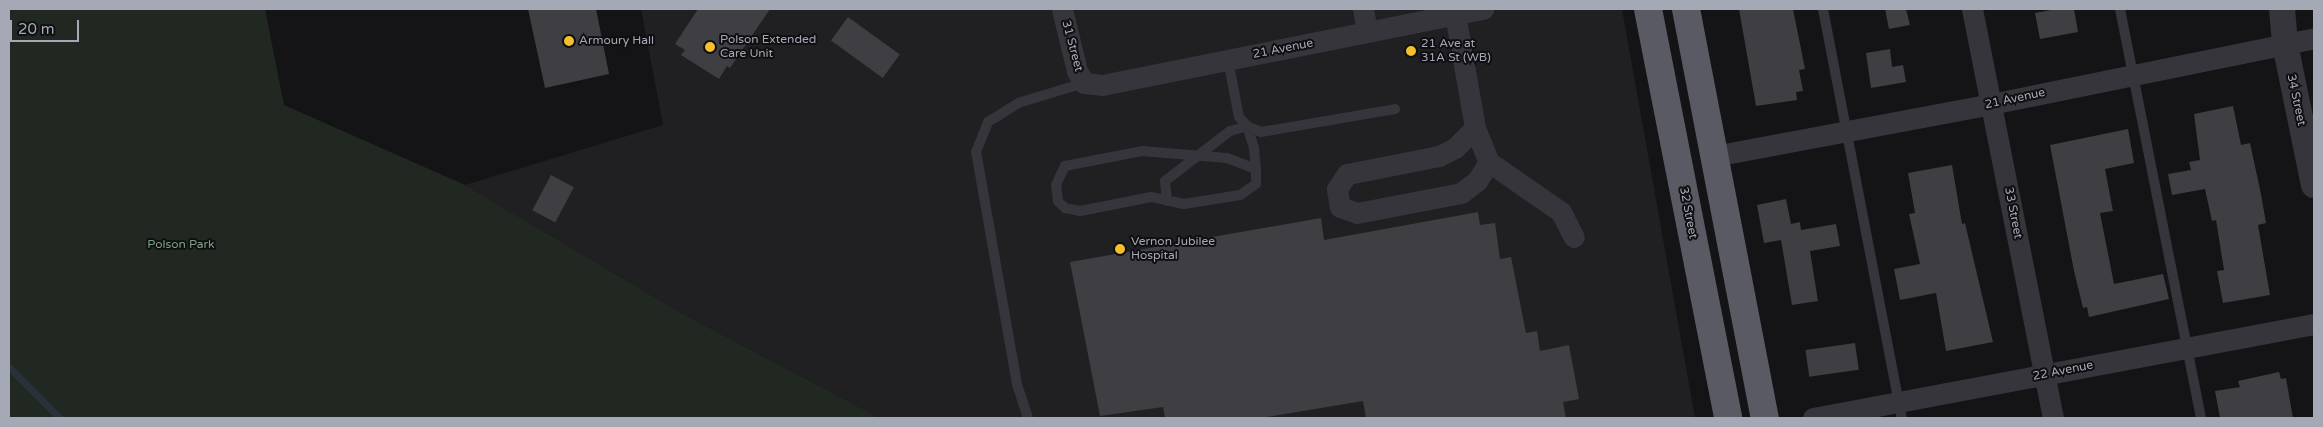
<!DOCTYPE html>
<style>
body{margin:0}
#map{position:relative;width:2323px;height:427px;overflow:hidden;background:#141416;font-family:"Varela Round",sans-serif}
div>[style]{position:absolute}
.built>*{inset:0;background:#202023}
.green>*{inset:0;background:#202821}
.stream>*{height:7px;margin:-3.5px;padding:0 3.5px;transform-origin:3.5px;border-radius:3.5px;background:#2a3139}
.building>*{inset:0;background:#3e3e43;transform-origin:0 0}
.service>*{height:10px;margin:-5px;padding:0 5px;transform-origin:5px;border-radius:5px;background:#35353b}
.minor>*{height:21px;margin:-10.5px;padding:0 10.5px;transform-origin:10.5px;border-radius:10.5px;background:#35353b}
.tertiary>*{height:26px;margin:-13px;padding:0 13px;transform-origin:13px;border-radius:13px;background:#35353b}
.trunk>*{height:28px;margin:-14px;padding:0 14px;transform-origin:14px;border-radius:14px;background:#595a63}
.dots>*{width:14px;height:14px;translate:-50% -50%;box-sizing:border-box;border:2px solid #0f0f11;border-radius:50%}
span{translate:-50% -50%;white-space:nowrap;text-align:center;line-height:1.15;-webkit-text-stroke:4px #0f0f11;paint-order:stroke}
.poi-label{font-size:12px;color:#a5a9b6}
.left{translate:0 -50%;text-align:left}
.street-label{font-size:12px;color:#a5a9b6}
.park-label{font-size:12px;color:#7ca181}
.frame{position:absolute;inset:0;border:10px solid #a5a9b6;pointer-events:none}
.scale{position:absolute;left:10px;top:20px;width:69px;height:22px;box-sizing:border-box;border:2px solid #a5a9b6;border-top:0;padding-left:6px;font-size:15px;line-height:18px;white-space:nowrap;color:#a5a9b6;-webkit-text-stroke:4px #0f0f11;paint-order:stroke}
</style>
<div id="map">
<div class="built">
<div style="clip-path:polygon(641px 9px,1622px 9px,1695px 418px,880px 418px,683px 314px,465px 185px,663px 125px)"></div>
</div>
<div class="green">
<div style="clip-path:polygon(9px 9px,265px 9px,284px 105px,465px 185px,683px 314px,880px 418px,9px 418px)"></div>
</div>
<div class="stream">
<div style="left:9px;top:367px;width:72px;rotate:45deg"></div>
</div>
<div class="building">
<div style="clip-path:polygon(528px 9px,596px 9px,609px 74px,545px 88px)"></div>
<div style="clip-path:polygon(698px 9px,770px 9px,730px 68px,727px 66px,719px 79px,681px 55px,685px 50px,675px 44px)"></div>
<div style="clip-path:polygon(1739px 9px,1793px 9px,1805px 69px,1799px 70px,1803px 91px,1796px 92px,1797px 100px,1756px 106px)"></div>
<div style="clip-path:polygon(1885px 9px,1906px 9px,1910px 25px,1889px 29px)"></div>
<div style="clip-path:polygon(2056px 9px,2074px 9px,2078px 32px,2040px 39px,2035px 13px)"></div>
<div style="left:848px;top:17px;width:64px;height:29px;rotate:36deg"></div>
<div style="clip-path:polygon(1890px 49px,1892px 67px,1903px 65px,1906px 82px,1871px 88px,1866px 53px)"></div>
<div style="clip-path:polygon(2233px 106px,2241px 145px,2250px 143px,2261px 194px,2266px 223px,2258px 225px,2270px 295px,2223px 303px,2217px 271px,2224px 270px,2216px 220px,2212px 221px,2205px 189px,2172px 195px,2168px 174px,2191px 170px,2189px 162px,2200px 160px,2194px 114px)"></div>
<div style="clip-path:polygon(2128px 129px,2134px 163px,2105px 169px,2113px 211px,2100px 213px,2114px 284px,2163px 274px,2169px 299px,2089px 317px,2087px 307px,2083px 308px,2074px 271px,2050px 145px)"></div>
<div style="clip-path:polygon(1952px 165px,1962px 224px,1965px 223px,1993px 342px,1946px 351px,1936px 293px,1900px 300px,1894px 269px,1920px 264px,1909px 214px,1915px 213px,1908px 173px)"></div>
<div style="left:551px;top:175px;width:26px;height:40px;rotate:28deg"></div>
<div style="clip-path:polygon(1786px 199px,1791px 224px,1800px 222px,1801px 230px,1836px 224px,1840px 246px,1810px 251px,1818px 301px,1792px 305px,1781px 240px,1764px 243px,1757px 205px)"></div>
<div style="clip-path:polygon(1478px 212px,1480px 225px,1495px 223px,1500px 259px,1511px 257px,1526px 333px,1537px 331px,1540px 351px,1569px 345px,1579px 399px,1563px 402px,1566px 418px,1366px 418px,1363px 401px,1261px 418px,1165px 418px,1163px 407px,1100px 416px,1070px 262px,1321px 218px,1324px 240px)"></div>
<div style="left:1855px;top:343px;width:27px;height:50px;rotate:82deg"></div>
<div style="clip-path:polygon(2279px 372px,2281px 379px,2286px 378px,2293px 418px,2220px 418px,2215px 391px,2240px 387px,2238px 381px)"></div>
</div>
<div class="service">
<div style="left:1823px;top:9px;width:417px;rotate:79.1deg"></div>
<div style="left:2120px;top:9px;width:417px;rotate:78.8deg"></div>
<div style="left:1228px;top:60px;width:58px;rotate:79.1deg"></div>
<div style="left:1239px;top:117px;width:12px;rotate:48deg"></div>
<div style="left:1247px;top:126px;width:23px;rotate:72deg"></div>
<div style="left:1254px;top:148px;width:21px;rotate:85deg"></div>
<div style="left:1142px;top:151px;width:85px;rotate:4.7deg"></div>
<div style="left:1227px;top:158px;width:31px;rotate:21deg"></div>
<div style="left:1256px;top:169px;width:15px;rotate:90deg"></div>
<div style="left:1256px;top:184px;width:19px;rotate:145deg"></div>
<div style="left:1240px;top:195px;width:57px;rotate:170.9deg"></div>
<div style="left:1184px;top:204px;width:34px;rotate:-168deg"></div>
<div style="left:1151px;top:197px;width:72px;rotate:168.8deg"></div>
<div style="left:1080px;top:211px;width:15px;rotate:-169deg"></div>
<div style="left:1065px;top:208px;width:10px;rotate:-135deg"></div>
<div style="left:1058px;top:201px;width:16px;rotate:-97deg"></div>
<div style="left:1056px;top:185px;width:21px;rotate:-65deg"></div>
<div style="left:1065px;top:166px;width:78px;rotate:-11deg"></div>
<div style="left:1167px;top:201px;width:20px;rotate:-96deg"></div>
<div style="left:1165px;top:181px;width:82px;rotate:-37.6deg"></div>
<div style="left:1230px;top:131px;width:18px;rotate:-16deg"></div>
<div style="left:1247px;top:126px;width:15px;rotate:23deg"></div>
<div style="left:1261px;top:132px;width:136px;rotate:-9.7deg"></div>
<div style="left:1028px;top:418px;width:36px;rotate:-108deg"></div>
<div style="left:1017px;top:384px;width:236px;rotate:-100deg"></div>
<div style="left:976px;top:152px;width:32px;rotate:-68deg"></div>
<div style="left:988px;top:122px;width:36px;rotate:-32deg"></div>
<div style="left:1018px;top:103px;width:69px;rotate:-16.9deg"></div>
</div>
<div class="minor">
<div style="left:1062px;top:9px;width:64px;rotate:76.4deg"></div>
<div style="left:1077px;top:71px;width:14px;rotate:60deg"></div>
<div style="left:1084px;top:83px;width:18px;rotate:6deg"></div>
<div style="left:1102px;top:85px;width:389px;rotate:-11.3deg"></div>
<div style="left:1363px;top:9px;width:23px;rotate:80deg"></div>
<div style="left:1972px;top:9px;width:417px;rotate:78.8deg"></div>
<div style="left:1455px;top:14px;width:116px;rotate:80deg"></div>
<div style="left:1475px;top:128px;width:37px;rotate:68deg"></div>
<div style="left:1489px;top:162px;width:88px;rotate:34.8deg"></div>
<div style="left:1561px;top:212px;width:28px;rotate:63deg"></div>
<div style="left:1475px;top:128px;width:28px;rotate:135deg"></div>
<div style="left:1455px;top:148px;width:18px;rotate:153deg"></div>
<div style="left:1439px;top:156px;width:94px;rotate:168.9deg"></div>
<div style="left:1347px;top:174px;width:18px;rotate:124deg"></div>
<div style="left:1337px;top:189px;width:18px;rotate:81deg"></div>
<div style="left:1340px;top:207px;width:18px;rotate:19deg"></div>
<div style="left:1357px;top:213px;width:106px;rotate:-10.9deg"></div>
<div style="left:1461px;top:193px;width:20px;rotate:-37deg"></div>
<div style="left:1477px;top:181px;width:22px;rotate:-58deg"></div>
<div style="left:1714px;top:156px;width:282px;rotate:-10.6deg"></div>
<div style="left:1991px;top:104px;width:330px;rotate:-11.5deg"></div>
<div style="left:1813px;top:418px;width:510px;rotate:-10.63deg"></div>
</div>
<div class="tertiary">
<div style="left:2282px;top:9px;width:35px;rotate:85deg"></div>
<div style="left:2285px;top:44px;width:144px;rotate:78.4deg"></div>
</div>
<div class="trunk">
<div style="left:1648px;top:9px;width:417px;rotate:78.9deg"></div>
<div style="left:1686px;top:9px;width:417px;rotate:79.1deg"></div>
</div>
<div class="dots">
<div style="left:569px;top:41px;background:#f4c12d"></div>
<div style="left:710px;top:47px;background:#f4c12d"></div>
<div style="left:1411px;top:51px;background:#f4c12d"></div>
<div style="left:1120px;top:249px;background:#f4c12d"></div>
</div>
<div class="poi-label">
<span class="left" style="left:720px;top:47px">Polson Extended<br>Care Unit</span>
<span class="left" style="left:579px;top:41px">Armoury Hall</span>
<span class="left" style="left:1421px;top:51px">21 Ave at<br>31A St (WB)</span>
<span class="left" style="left:1131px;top:249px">Vernon Jubilee<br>Hospital</span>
</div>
<div class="street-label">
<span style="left:1072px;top:46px;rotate:75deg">31 Street</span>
<span style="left:1283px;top:49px;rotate:-11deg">21 Avenue</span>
<span style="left:2015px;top:99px;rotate:-12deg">21 Avenue</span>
<span style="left:2296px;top:100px;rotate:78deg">34 Street</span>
<span style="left:1688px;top:213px;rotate:79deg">32 Street</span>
<span style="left:2013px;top:213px;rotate:79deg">33 Street</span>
<span style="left:2063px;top:371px;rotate:-11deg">22 Avenue</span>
</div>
<div class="park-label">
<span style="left:181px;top:245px">Polson Park</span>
</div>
<div class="frame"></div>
<div class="scale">20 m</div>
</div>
